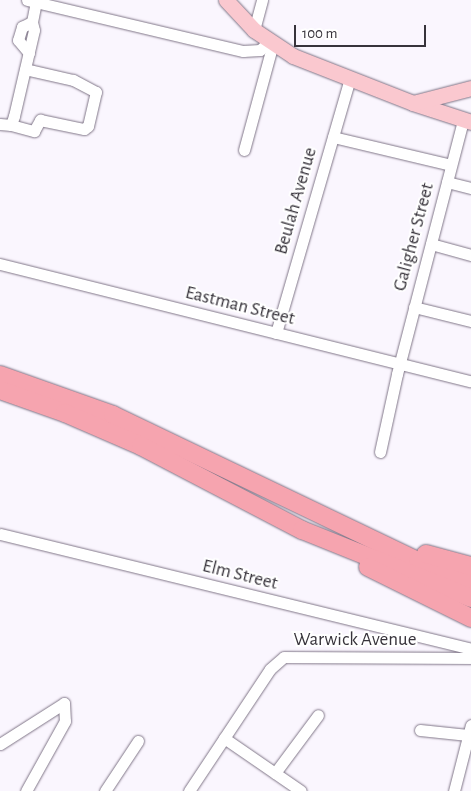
<!DOCTYPE html>
<style>
body{margin:0}
#map{position:relative;width:471px;height:791px;overflow:hidden;background:#faf6fe;font-family:"Alegreya Sans",sans-serif}
div>[style]{position:absolute}
.roads{filter:drop-shadow(0 0 1px #807688) drop-shadow(0 0 1px #807688)}
.minor>*{height:11px;margin:-5.5px;padding:0 5.5px;transform-origin:5.5px;border-radius:5.5px;background:#fff}
.major>*{height:15px;margin:-7.5px;padding:0 7.5px;transform-origin:7.5px;border-radius:7.5px;background:#fac8cf}
.highway>*{height:18px;margin:-9px;padding:0 9px;transform-origin:9px;border-radius:9px;background:#f6a4af}
span{translate:-50% -50%;white-space:nowrap;text-align:center;line-height:1.15;-webkit-text-stroke:4px #fff;paint-order:stroke}
.street-label{font-size:19px;color:#37333b}
.scale{position:absolute;left:294px;top:25px;width:132px;height:22px;box-sizing:border-box;border:2px solid #37333b;border-top:0;padding-left:6px;font-size:15px;line-height:18px;white-space:nowrap;color:#37333b;-webkit-text-stroke:4px #fff;paint-order:stroke}
</style>
<div id="map">
<div class="roads">
<div class="minor">
<div style="left:27px;top:0;width:222px;rotate:13.3deg"></div>
<div style="left:243px;top:51px;width:17px;rotate:-3deg"></div>
<div style="left:260px;top:50px;width:13px;rotate:-45deg"></div>
<div style="left:254px;top:30px;width:31px;rotate:-75deg"></div>
<div style="left:29px;top:53px;width:17px;rotate:-130deg"></div>
<div style="left:18px;top:40px;width:14px;rotate:-73deg"></div>
<div style="left:22px;top:27px;width:11px;rotate:-27deg"></div>
<div style="left:0;top:124px;width:11px;rotate:5deg"></div>
<div style="left:11px;top:125px;width:9px;rotate:-72deg"></div>
<div style="left:14px;top:116px;width:88px;rotate:-76.9deg"></div>
<div style="left:34px;top:30px;width:8px;rotate:-104deg"></div>
<div style="left:32px;top:22px;width:20px;rotate:-79deg"></div>
<div style="left:11px;top:125px;width:24px;rotate:15deg"></div>
<div style="left:34px;top:131px;width:13px;rotate:-61deg"></div>
<div style="left:40px;top:120px;width:45px;rotate:11.6deg"></div>
<div style="left:84px;top:129px;width:5px;rotate:-37deg"></div>
<div style="left:88px;top:126px;width:35px;rotate:-77deg"></div>
<div style="left:96px;top:92px;width:26px;rotate:-152deg"></div>
<div style="left:73px;top:80px;width:49px;rotate:-167.1deg"></div>
<div style="left:333px;top:137px;width:121px;rotate:13.3deg"></div>
<div style="left:244px;top:150px;width:111px;rotate:-74.8deg"></div>
<div style="left:447px;top:182px;width:25px;rotate:14deg"></div>
<div style="left:431px;top:244px;width:41px;rotate:15.4deg"></div>
<div style="left:0;top:264px;width:485px;rotate:14deg"></div>
<div style="left:414px;top:307px;width:59px;rotate:13.8deg"></div>
<div style="left:276px;top:333px;width:266px;rotate:-73.8deg"></div>
<div style="left:380px;top:452px;width:80px;rotate:-77.7deg"></div>
<div style="left:397px;top:374px;width:262px;rotate:-75.4deg"></div>
<div style="left:0;top:534px;width:485px;rotate:13.7deg"></div>
<div style="left:420px;top:730px;width:48px;rotate:5.9deg"></div>
<div style="left:224px;top:738px;width:93px;rotate:34.5deg"></div>
<div style="left:0;top:744px;width:76px;rotate:-32.6deg"></div>
<div style="left:64px;top:703px;width:18px;rotate:87deg"></div>
<div style="left:65px;top:721px;width:80px;rotate:119.1deg"></div>
<div style="left:275px;top:773px;width:72px;rotate:-53.4deg"></div>
<div style="left:105px;top:791px;width:60px;rotate:-56.6deg"></div>
<div style="left:189px;top:791px;width:146px;rotate:-56.4deg"></div>
<div style="left:270px;top:669px;width:18px;rotate:-41deg"></div>
<div style="left:284px;top:657px;width:187px;rotate:0.3deg"></div>
<div style="left:454px;top:791px;width:68px;rotate:-75.6deg"></div>
</div>
<div class="major">
<div style="left:226px;top:0;width:41px;rotate:47deg"></div>
<div style="left:254px;top:30px;width:47px;rotate:33.7deg"></div>
<div style="left:293px;top:56px;width:129px;rotate:21.4deg"></div>
<div style="left:413px;top:103px;width:61px;rotate:18.1deg"></div>
<div style="left:413px;top:103px;width:60px;rotate:-14.5deg"></div>
</div>
<div class="highway">
<div style="left:0;top:375px;width:120px;rotate:19.5deg"></div>
<div style="left:113px;top:415px;width:338px;rotate:25.6deg"></div>
<div style="left:418px;top:561px;width:57px;rotate:21.6deg"></div>
<div style="left:0;top:390px;width:69px;rotate:19.5deg"></div>
<div style="left:65px;top:413px;width:83px;rotate:23.5deg"></div>
<div style="left:141px;top:446px;width:182px;rotate:27.6deg"></div>
<div style="left:302px;top:530px;width:182px;rotate:21.9deg"></div>
<div style="left:426px;top:554px;width:47px;rotate:14.9deg"></div>
<div style="left:368px;top:567px;width:115px;rotate:26.3deg"></div>
</div>
</div>
<div class="street-label">
<span style="left:296px;top:201px;rotate:-74deg">Beulah Avenue</span>
<span style="left:414px;top:237px;rotate:-75deg">Galigher Street</span>
<span style="left:240px;top:306px;rotate:14deg">Eastman Street</span>
<span style="left:240px;top:575px;rotate:14deg">Elm Street</span>
<span style="left:355px;top:640px">Warwick Avenue</span>
</div>
<div class="scale">100 m</div>
</div>
